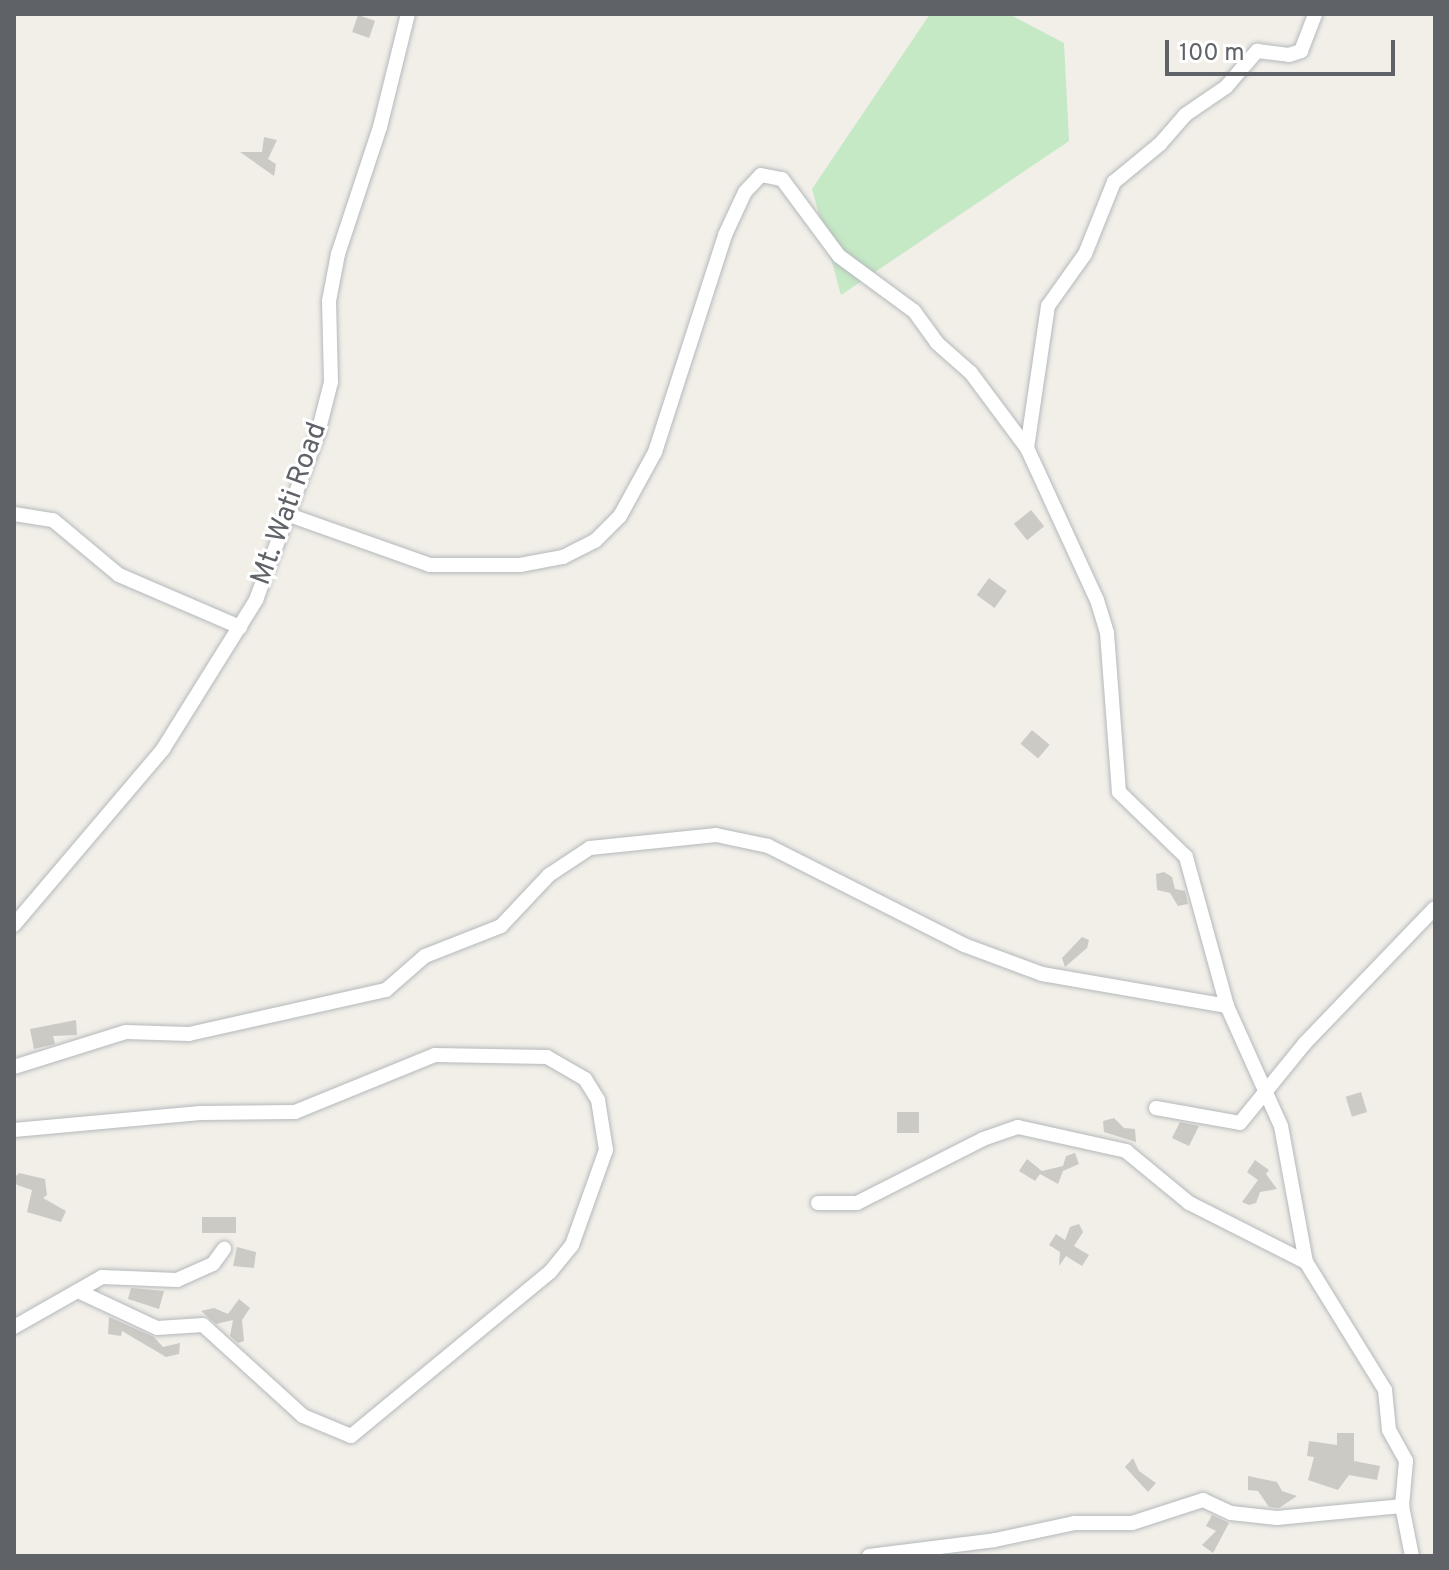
<!DOCTYPE html>
<style>
body{margin:0}
#map{position:relative;width:1449px;height:1570px;overflow:hidden;background:#f1efe8;font-family:Overpass,sans-serif}
div>[style]{position:absolute}
.green>*{inset:0;background:#c5e8c5}
.building>*{inset:0;background:#cccac5;transform-origin:0 0}
.roads{filter:drop-shadow(0 0 2px #b5b8bc) drop-shadow(0 0 2px #b5b8bc)}
.street>*{height:14px;margin:-7px;padding:0 7px;transform-origin:7px;border-radius:7px;background:#fff}
span{translate:-50% -50%;white-space:nowrap;text-align:center;line-height:1.15;-webkit-text-stroke:6px #fff;paint-order:stroke}
.street-label{font-size:28px;color:#5f6368}
.frame{position:absolute;inset:0;border:16px solid #5f6368;pointer-events:none}
.scale{position:absolute;left:1165px;top:40px;width:230px;height:36px;box-sizing:border-box;border:4px solid #5f6368;border-top:0;padding-left:10px;font-size:24px;line-height:28px;white-space:nowrap;color:#5f6368;-webkit-text-stroke:6px #fff;paint-order:stroke}
</style>
<div id="map">
<div class="green">
<div style="clip-path:polygon(930px 14px,1009px 14px,1064px 43px,1069px 141px,841px 295px,812px 189px)"></div>
</div>
<div class="building">
<div style="left:358px;top:15px;width:18px;height:18px;rotate:19deg"></div>
<div style="clip-path:polygon(264px 137px,277px 140px,268px 159px,276px 164px,274px 176px,240px 152px,262px 152px)"></div>
<div style="left:1031px;top:510px;width:21px;height:22px;rotate:51deg"></div>
<div style="left:989px;top:578px;width:22px;height:21px;rotate:36deg"></div>
<div style="left:1032px;top:730px;width:23px;height:18px;rotate:40deg"></div>
<div style="clip-path:polygon(1164px 872px,1172px 877px,1175px 889px,1185px 891px,1188px 904px,1178px 906px,1170px 893px,1157px 890px,1156px 874px)"></div>
<div style="clip-path:polygon(1082px 937px,1089px 940px,1087px 948px,1065px 967px,1062px 958px)"></div>
<div style="clip-path:polygon(76px 1020px,77px 1035px,53px 1036px,55px 1044px,34px 1049px,30px 1029px)"></div>
<div style="left:1361px;top:1092px;width:21px;height:16px;rotate:73deg"></div>
<div style="left:897px;top:1112px;width:22px;height:21px"></div>
<div style="clip-path:polygon(1114px 1118px,1124px 1128px,1135px 1129px,1136px 1142px,1104px 1132px,1103px 1121px)"></div>
<div style="clip-path:polygon(1180px 1122px,1199px 1126px,1189px 1146px,1172px 1138px)"></div>
<div style="clip-path:polygon(1075px 1153px,1079px 1164px,1063px 1171px,1058px 1184px,1040px 1174px,1035px 1181px,1019px 1171px,1027px 1159px,1042px 1171px,1063px 1166px,1066px 1156px)"></div>
<div style="clip-path:polygon(1255px 1160px,1269px 1170px,1266px 1174px,1277px 1189px,1260px 1192px,1256px 1203px,1249px 1205px,1242px 1202px,1258px 1180px,1247px 1172px)"></div>
<div style="clip-path:polygon(19px 1173px,45px 1179px,47px 1195px,43px 1198px,66px 1211px,61px 1222px,27px 1212px,32px 1190px,17px 1185px,14px 1178px)"></div>
<div style="left:236px;top:1217px;width:16px;height:34px;rotate:90deg"></div>
<div style="clip-path:polygon(1079px 1224px,1083px 1232px,1074px 1246px,1089px 1255px,1082px 1266px,1066px 1256px,1059px 1266px,1060px 1252px,1049px 1245px,1056px 1234px,1065px 1240px,1070px 1227px)"></div>
<div style="clip-path:polygon(237px 1247px,256px 1252px,254px 1268px,233px 1266px)"></div>
<div style="clip-path:polygon(131px 1288px,164px 1291px,159px 1309px,128px 1299px)"></div>
<div style="clip-path:polygon(239px 1299px,250px 1308px,242px 1320px,244px 1341px,238px 1343px,230px 1336px,233px 1320px,216px 1324px,201px 1311px,214px 1308px,228px 1314px)"></div>
<div style="clip-path:polygon(109px 1317px,154px 1337px,163px 1347px,180px 1343px,179px 1354px,166px 1357px,122px 1331px,121px 1336px,108px 1334px)"></div>
<div style="clip-path:polygon(1337px 1433px,1354px 1433px,1354px 1461px,1380px 1466px,1377px 1480px,1349px 1475px,1338px 1490px,1308px 1480px,1314px 1457px,1307px 1456px,1309px 1441px,1337px 1445px)"></div>
<div style="clip-path:polygon(1133px 1458px,1139px 1471px,1156px 1483px,1148px 1492px,1125px 1467px)"></div>
<div style="clip-path:polygon(1248px 1476px,1277px 1482px,1282px 1491px,1297px 1496px,1279px 1508px,1269px 1507px,1258px 1491px,1248px 1490px)"></div>
<div style="clip-path:polygon(1212px 1515px,1229px 1523px,1213px 1553px,1202px 1545px,1216px 1531px,1206px 1526px)"></div>
</div>
<div class="roads">
<div class="street">
<div style="left:1027px;top:448px;width:144px;rotate:-81.6deg"></div>
<div style="left:1048px;top:306px;width:64px;rotate:-54.6deg"></div>
<div style="left:1085px;top:254px;width:78px;rotate:-68.1deg"></div>
<div style="left:1114px;top:182px;width:60px;rotate:-39.6deg"></div>
<div style="left:1160px;top:144px;width:38px;rotate:-49deg"></div>
<div style="left:1185px;top:115px;width:50px;rotate:-34.3deg"></div>
<div style="left:1226px;top:87px;width:48px;rotate:-49.3deg"></div>
<div style="left:1257px;top:51px;width:32px;rotate:7deg"></div>
<div style="left:1289px;top:55px;width:13px;rotate:-18deg"></div>
<div style="left:1301px;top:51px;width:40px;rotate:-69deg"></div>
<div style="left:14px;top:514px;width:39px;rotate:9deg"></div>
<div style="left:53px;top:520px;width:86px;rotate:39.8deg"></div>
<div style="left:119px;top:575px;width:132px;rotate:23.3deg"></div>
<div style="left:289px;top:515px;width:150px;rotate:19.5deg"></div>
<div style="left:430px;top:565px;width:90px"></div>
<div style="left:520px;top:565px;width:44px;rotate:-10.5deg"></div>
<div style="left:563px;top:557px;width:36px;rotate:-27deg"></div>
<div style="left:595px;top:541px;width:35px;rotate:-45deg"></div>
<div style="left:620px;top:516px;width:73px;rotate:-61.3deg"></div>
<div style="left:655px;top:452px;width:228px;rotate:-72.1deg"></div>
<div style="left:725px;top:235px;width:47px;rotate:-65.1deg"></div>
<div style="left:745px;top:192px;width:23px;rotate:-47deg"></div>
<div style="left:761px;top:175px;width:21px;rotate:11deg"></div>
<div style="left:782px;top:179px;width:96px;rotate:53.5deg"></div>
<div style="left:839px;top:256px;width:93px;rotate:36.3deg"></div>
<div style="left:914px;top:311px;width:39px;rotate:54deg"></div>
<div style="left:937px;top:343px;width:45px;rotate:41.4deg"></div>
<div style="left:971px;top:373px;width:94px;rotate:53.3deg"></div>
<div style="left:1027px;top:448px;width:167px;rotate:65.3deg"></div>
<div style="left:1097px;top:600px;width:34px;rotate:73deg"></div>
<div style="left:1107px;top:633px;width:159px;rotate:85.7deg"></div>
<div style="left:1119px;top:792px;width:93px;rotate:44.1deg"></div>
<div style="left:1186px;top:857px;width:155px;rotate:74.6deg"></div>
<div style="left:1227px;top:1006px;width:132px;rotate:65.8deg"></div>
<div style="left:1281px;top:1126px;width:138px;rotate:79.6deg"></div>
<div style="left:1306px;top:1262px;width:150px;rotate:58.3deg"></div>
<div style="left:1385px;top:1390px;width:40px;rotate:84.3deg"></div>
<div style="left:1389px;top:1430px;width:35px;rotate:61deg"></div>
<div style="left:1406px;top:1461px;width:45px;rotate:95.1deg"></div>
<div style="left:1402px;top:1506px;width:51px;rotate:78.7deg"></div>
<div style="left:14px;top:925px;width:231px;rotate:-49.7deg"></div>
<div style="left:163px;top:749px;width:176px;rotate:-58deg"></div>
<div style="left:256px;top:600px;width:178px;rotate:-69.6deg"></div>
<div style="left:318px;top:433px;width:53px;rotate:-75.7deg"></div>
<div style="left:331px;top:382px;width:81px;rotate:-91.4deg"></div>
<div style="left:329px;top:301px;width:48px;rotate:-79.2deg"></div>
<div style="left:338px;top:254px;width:134px;rotate:-71.7deg"></div>
<div style="left:380px;top:127px;width:116px;rotate:-76.1deg"></div>
<div style="left:14px;top:1067px;width:117px;rotate:-17.4deg"></div>
<div style="left:126px;top:1032px;width:63px;rotate:1.8deg"></div>
<div style="left:189px;top:1034px;width:202px;rotate:-12.6deg"></div>
<div style="left:386px;top:990px;width:52px;rotate:-41.1deg"></div>
<div style="left:425px;top:956px;width:82px;rotate:-21.5deg"></div>
<div style="left:501px;top:926px;width:70px;rotate:-46.7deg"></div>
<div style="left:549px;top:875px;width:49px;rotate:-33.4deg"></div>
<div style="left:590px;top:848px;width:127px;rotate:-5.9deg"></div>
<div style="left:716px;top:835px;width:53px;rotate:11.9deg"></div>
<div style="left:768px;top:846px;width:220px;rotate:26.8deg"></div>
<div style="left:964px;top:945px;width:83px;rotate:20.4deg"></div>
<div style="left:1042px;top:974px;width:188px;rotate:9.8deg"></div>
<div style="left:1156px;top:1108px;width:85px;rotate:10.1deg"></div>
<div style="left:1240px;top:1123px;width:103px;rotate:-50.9deg"></div>
<div style="left:1305px;top:1043px;width:187px;rotate:-46.1deg"></div>
<div style="left:14px;top:1130px;width:187px;rotate:-5.2deg"></div>
<div style="left:200px;top:1113px;width:95px;rotate:-0.6deg"></div>
<div style="left:295px;top:1112px;width:151px;rotate:-22.2deg"></div>
<div style="left:435px;top:1055px;width:112px;rotate:1deg"></div>
<div style="left:547px;top:1057px;width:44px;rotate:30.1deg"></div>
<div style="left:585px;top:1079px;width:25px;rotate:58deg"></div>
<div style="left:598px;top:1100px;width:51px;rotate:80.9deg"></div>
<div style="left:606px;top:1150px;width:101px;rotate:109.7deg"></div>
<div style="left:572px;top:1245px;width:35px;rotate:129deg"></div>
<div style="left:550px;top:1272px;width:258px;rotate:140.5deg"></div>
<div style="left:351px;top:1436px;width:52px;rotate:-157.4deg"></div>
<div style="left:303px;top:1416px;width:135px;rotate:-137.7deg"></div>
<div style="left:203px;top:1325px;width:46px;rotate:176.3deg"></div>
<div style="left:157px;top:1328px;width:87px;rotate:-154.9deg"></div>
<div style="left:818px;top:1203px;width:39px"></div>
<div style="left:857px;top:1203px;width:141px;rotate:-26.9deg"></div>
<div style="left:983px;top:1139px;width:37px;rotate:-19deg"></div>
<div style="left:1018px;top:1127px;width:111px;rotate:12.5deg"></div>
<div style="left:1126px;top:1151px;width:82px;rotate:39.5deg"></div>
<div style="left:1189px;top:1203px;width:131px;rotate:26.8deg"></div>
<div style="left:14px;top:1327px;width:101px;rotate:-29.6deg"></div>
<div style="left:102px;top:1277px;width:75px;rotate:2.3deg"></div>
<div style="left:177px;top:1280px;width:39px;rotate:-24deg"></div>
<div style="left:213px;top:1264px;width:19px;rotate:-54deg"></div>
<div style="left:869px;top:1556px;width:127px;rotate:-7.2deg"></div>
<div style="left:995px;top:1540px;width:82px;rotate:-12deg"></div>
<div style="left:1075px;top:1523px;width:57px"></div>
<div style="left:1132px;top:1523px;width:75px;rotate:-17.9deg"></div>
<div style="left:1203px;top:1500px;width:31px;rotate:25deg"></div>
<div style="left:1231px;top:1513px;width:46px;rotate:6.2deg"></div>
<div style="left:1277px;top:1518px;width:126px;rotate:-5.5deg"></div>
</div>
</div>
<div class="street-label">
<span style="left:290px;top:504px;rotate:-70deg">Mt. Wati Road</span>
</div>
<div class="frame"></div>
<div class="scale">100 m</div>
</div>
